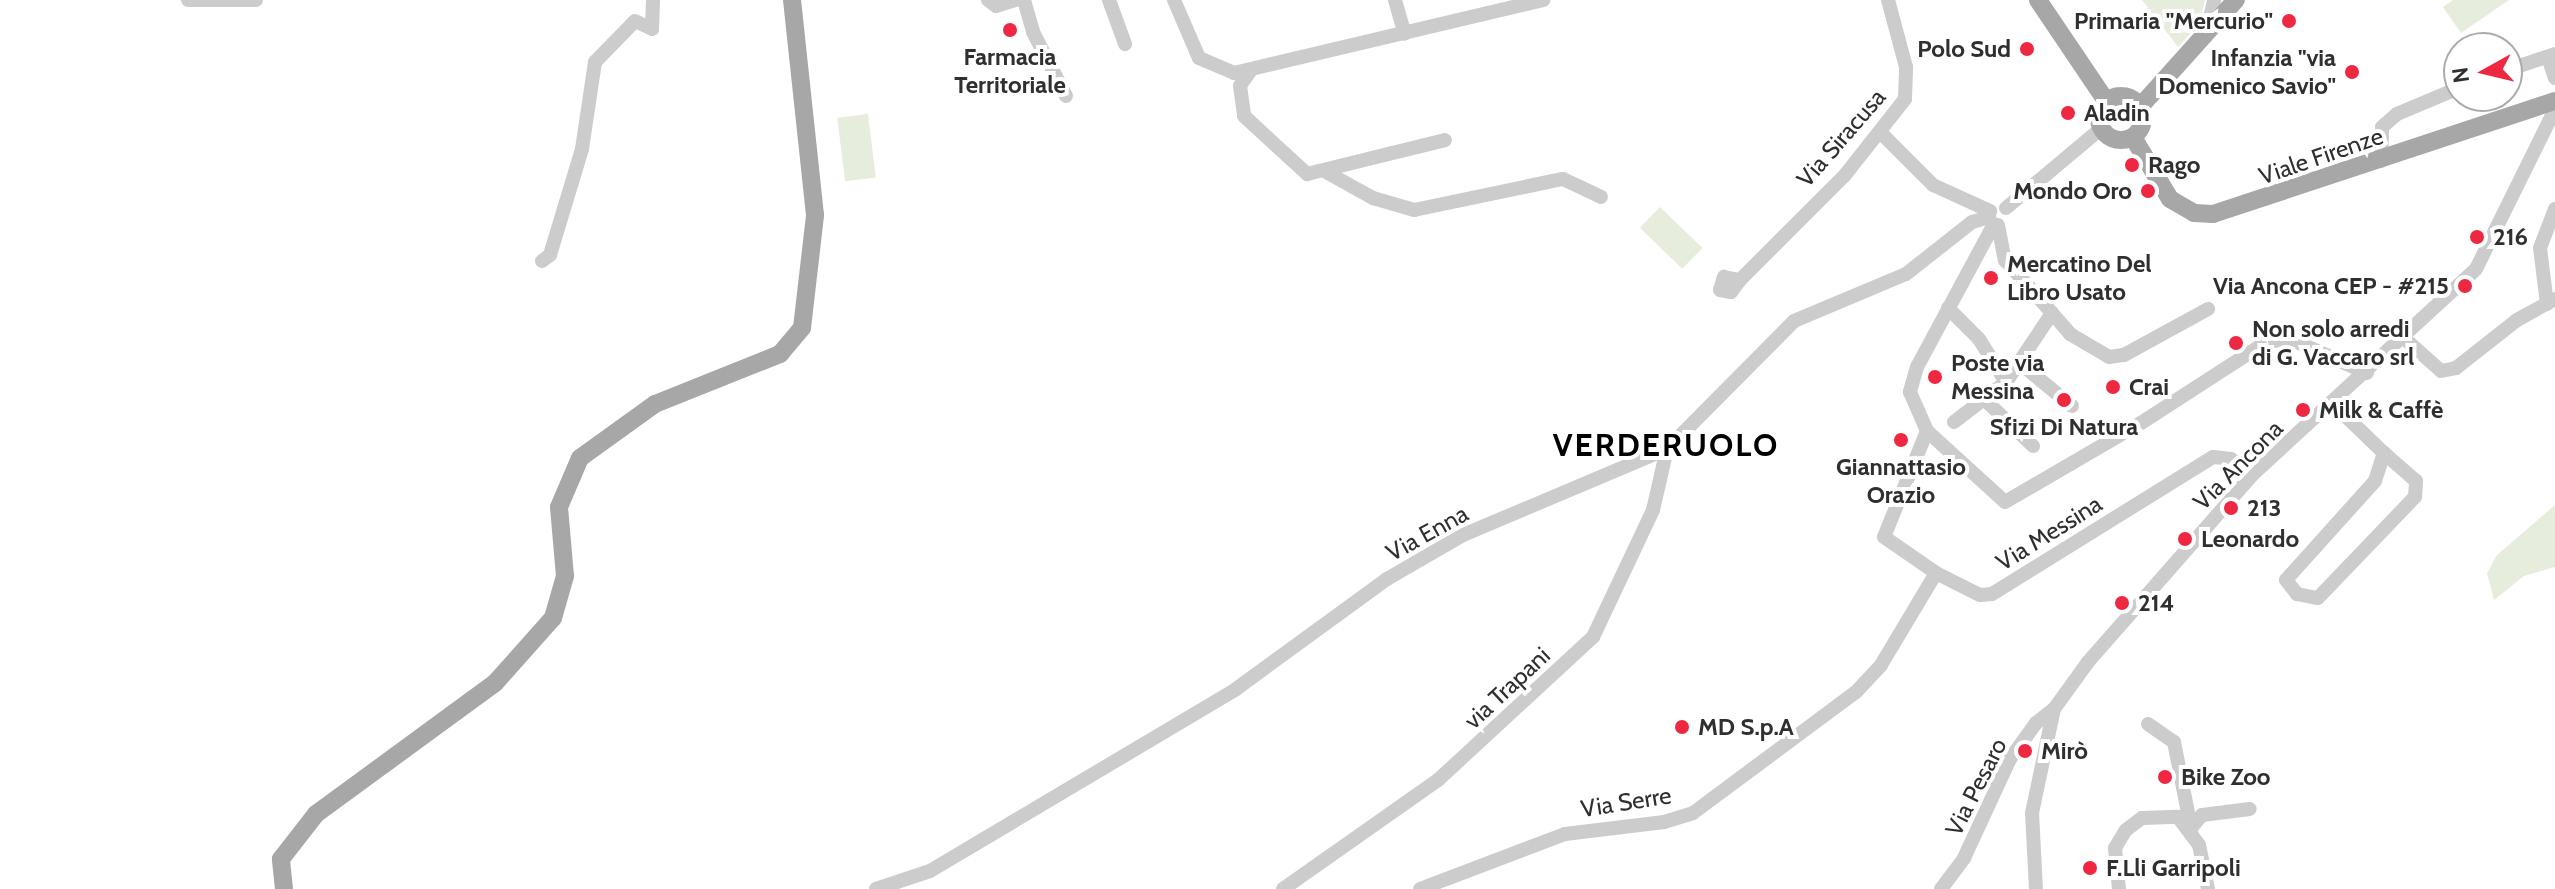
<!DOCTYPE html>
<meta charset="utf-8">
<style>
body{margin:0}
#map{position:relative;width:2555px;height:889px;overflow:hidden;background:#fff;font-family:Cabin,sans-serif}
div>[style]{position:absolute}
.green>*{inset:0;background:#e6eddc;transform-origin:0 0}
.minor>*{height:14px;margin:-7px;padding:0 7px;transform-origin:7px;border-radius:7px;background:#ccc}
.major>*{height:18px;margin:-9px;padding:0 9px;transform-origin:9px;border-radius:9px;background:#a7a7a7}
.major>.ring{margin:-9px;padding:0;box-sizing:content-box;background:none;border:18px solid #a7a7a7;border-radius:50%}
.dots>*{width:22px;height:22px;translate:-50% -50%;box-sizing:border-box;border:4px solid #fff;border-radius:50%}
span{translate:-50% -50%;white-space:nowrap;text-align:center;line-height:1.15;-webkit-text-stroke:8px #fff;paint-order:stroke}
.poi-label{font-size:24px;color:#2f2f2f;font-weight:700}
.right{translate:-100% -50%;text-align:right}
.left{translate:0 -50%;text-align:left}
.street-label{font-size:24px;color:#2f2f2f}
.district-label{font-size:32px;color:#000;font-weight:700;letter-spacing:2px}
.north{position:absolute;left:2443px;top:32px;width:80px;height:80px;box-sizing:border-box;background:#fff;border:2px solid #acacac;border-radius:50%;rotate:262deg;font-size:22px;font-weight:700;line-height:32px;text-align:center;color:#2f2f2f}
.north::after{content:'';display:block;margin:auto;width:28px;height:36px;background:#ee2841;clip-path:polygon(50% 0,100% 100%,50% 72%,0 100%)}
</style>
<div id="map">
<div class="green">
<div style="clip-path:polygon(2142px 0,2205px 0,2199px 24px,2178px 47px)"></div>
<div style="clip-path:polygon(2453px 0,2509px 0,2461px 33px,2443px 7px)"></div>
<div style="left:868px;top:114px;width:64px;height:31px;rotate:83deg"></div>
<div style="left:1660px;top:207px;width:59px;height:29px;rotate:44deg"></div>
<div style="clip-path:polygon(2555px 505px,2555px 567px,2524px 576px,2494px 600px,2487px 573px,2497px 555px)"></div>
</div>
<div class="minor">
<div style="left:188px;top:0;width:68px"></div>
<div style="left:988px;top:0;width:10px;rotate:37deg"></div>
<div style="left:996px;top:6px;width:21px;rotate:-17deg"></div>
<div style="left:1024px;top:0;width:33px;rotate:74deg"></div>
<div style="left:1033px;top:32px;width:72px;rotate:62.7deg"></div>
<div style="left:1109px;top:0;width:47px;rotate:70deg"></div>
<div style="left:1174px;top:0;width:63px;rotate:66.7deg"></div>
<div style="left:1199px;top:58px;width:38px;rotate:23deg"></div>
<div style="left:1234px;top:73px;width:318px;rotate:-13.3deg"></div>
<div style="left:1395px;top:0;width:35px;rotate:74deg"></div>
<div style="left:2207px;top:31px;width:32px;rotate:-77deg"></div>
<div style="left:2548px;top:57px;width:22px;rotate:72deg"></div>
<div style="left:1251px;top:70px;width:19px;rotate:125deg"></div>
<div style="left:1240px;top:86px;width:30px;rotate:82deg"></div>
<div style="left:1244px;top:116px;width:86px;rotate:42.6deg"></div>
<div style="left:1307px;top:174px;width:142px;rotate:-13.8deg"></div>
<div style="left:2507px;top:70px;width:51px;rotate:-18.4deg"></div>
<div style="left:1882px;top:134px;width:72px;rotate:45deg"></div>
<div style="left:1933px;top:185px;width:63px;rotate:24.5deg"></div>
<div style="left:2381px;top:161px;width:34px;rotate:-88deg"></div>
<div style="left:2382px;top:127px;width:20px;rotate:-41deg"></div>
<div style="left:2397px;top:114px;width:67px;rotate:-22.8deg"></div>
<div style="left:1326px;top:172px;width:54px;rotate:29deg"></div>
<div style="left:1373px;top:198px;width:43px;rotate:16.3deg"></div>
<div style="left:1414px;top:210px;width:152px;rotate:-11.8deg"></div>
<div style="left:1563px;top:179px;width:42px;rotate:25.3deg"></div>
<div style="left:2006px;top:208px;width:126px;rotate:-39.9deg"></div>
<div style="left:1994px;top:224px;width:162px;rotate:118.3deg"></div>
<div style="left:1917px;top:367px;width:26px;rotate:106deg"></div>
<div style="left:1910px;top:392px;width:43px;rotate:66.4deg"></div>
<div style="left:1927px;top:431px;width:105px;rotate:42.3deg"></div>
<div style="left:2005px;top:502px;width:157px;rotate:-30.2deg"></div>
<div style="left:2141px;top:423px;width:149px;rotate:-32.9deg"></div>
<div style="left:2266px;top:342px;width:24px;rotate:-7deg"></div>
<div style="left:2290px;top:339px;width:84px;rotate:23.8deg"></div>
<div style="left:1998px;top:225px;width:36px;rotate:79deg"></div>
<div style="left:2005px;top:260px;width:71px;rotate:48.4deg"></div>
<div style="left:542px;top:261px;width:10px;rotate:-37deg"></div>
<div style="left:550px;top:255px;width:111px;rotate:-73.2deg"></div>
<div style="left:582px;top:149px;width:88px;rotate:-81.5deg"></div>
<div style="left:595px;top:62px;width:57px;rotate:-45.7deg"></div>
<div style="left:635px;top:21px;width:19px;rotate:25deg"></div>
<div style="left:652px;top:29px;width:29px;rotate:-88deg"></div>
<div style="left:1740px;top:280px;width:15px;rotate:127deg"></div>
<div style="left:1731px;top:292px;width:11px;rotate:-170deg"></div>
<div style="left:1720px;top:290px;width:14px;rotate:-73deg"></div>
<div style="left:1724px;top:277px;width:16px;rotate:11deg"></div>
<div style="left:1740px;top:280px;width:148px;rotate:-45deg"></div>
<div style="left:1845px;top:175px;width:97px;rotate:-51.7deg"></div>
<div style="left:1905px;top:99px;width:32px;rotate:-88deg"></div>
<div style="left:1906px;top:67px;width:69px;rotate:-105deg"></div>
<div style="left:2547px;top:304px;width:56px;rotate:-97.1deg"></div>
<div style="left:2540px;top:248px;width:42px;rotate:-69deg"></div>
<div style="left:1948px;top:308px;width:44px;rotate:45deg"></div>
<div style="left:1979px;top:339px;width:51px;rotate:57.9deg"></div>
<div style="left:2405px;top:339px;width:48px;rotate:41.6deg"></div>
<div style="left:2441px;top:371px;width:15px;rotate:-11deg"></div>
<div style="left:2456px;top:368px;width:78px;rotate:-38.2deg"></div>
<div style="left:2517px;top:320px;width:43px;rotate:-28.9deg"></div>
<div style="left:2021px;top:364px;width:66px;rotate:39.5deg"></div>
<div style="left:1984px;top:399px;width:68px;rotate:43.8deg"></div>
<div style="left:2333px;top:404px;width:71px;rotate:43.9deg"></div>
<div style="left:2384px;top:453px;width:29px;rotate:108deg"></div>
<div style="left:2375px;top:481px;width:133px;rotate:132deg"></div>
<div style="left:2286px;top:580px;width:18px;rotate:52deg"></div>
<div style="left:2297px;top:594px;width:21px;rotate:11deg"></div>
<div style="left:2318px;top:598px;width:140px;rotate:-46.2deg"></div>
<div style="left:2415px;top:497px;width:16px;rotate:-86deg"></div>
<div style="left:2416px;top:481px;width:43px;rotate:-138.8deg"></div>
<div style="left:1954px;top:422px;width:66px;rotate:-37.6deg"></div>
<div style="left:2006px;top:382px;width:83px;rotate:-56.3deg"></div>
<div style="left:2052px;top:313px;width:28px;rotate:49deg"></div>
<div style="left:2070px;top:334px;width:45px;rotate:30.5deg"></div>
<div style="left:2109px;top:357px;width:15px;rotate:-8deg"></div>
<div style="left:2124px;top:355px;width:96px;rotate:-28.7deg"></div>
<div style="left:1927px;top:431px;width:114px;rotate:112.1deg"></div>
<div style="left:1884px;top:537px;width:63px;rotate:34.7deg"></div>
<div style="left:1936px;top:573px;width:49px;rotate:26.6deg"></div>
<div style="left:1980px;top:595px;width:12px;rotate:-5deg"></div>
<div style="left:1992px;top:594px;width:260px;rotate:-31.8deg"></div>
<div style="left:2213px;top:457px;width:18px;rotate:6deg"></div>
<div style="left:2231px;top:459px;width:26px;rotate:37deg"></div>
<div style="left:2148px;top:724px;width:32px;rotate:35deg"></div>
<div style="left:2174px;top:742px;width:88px;rotate:78.8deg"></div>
<div style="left:2191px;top:828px;width:17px;rotate:-50deg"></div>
<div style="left:2202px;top:815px;width:48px;rotate:-7.1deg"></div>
<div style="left:876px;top:889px;width:57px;rotate:-18.4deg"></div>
<div style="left:930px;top:871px;width:356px;rotate:-30.7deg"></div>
<div style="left:1236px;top:689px;width:187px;rotate:-36.1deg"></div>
<div style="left:1387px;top:579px;width:88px;rotate:-30.1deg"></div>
<div style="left:1463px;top:535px;width:221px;rotate:-22.9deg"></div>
<div style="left:1667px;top:449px;width:180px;rotate:-45.2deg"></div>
<div style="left:1794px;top:321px;width:121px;rotate:-22.8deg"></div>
<div style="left:1906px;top:274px;width:84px;rotate:-38.2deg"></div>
<div style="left:1972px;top:222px;width:18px;rotate:-16deg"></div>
<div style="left:1283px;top:889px;width:189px;rotate:-35.1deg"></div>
<div style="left:1438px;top:780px;width:211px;rotate:-42.7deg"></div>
<div style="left:1593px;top:637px;width:140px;rotate:-64.7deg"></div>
<div style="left:1653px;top:510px;width:63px;rotate:-77.1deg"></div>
<div style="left:1420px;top:889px;width:155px;rotate:-20.8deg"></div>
<div style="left:1565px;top:834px;width:100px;rotate:-6.9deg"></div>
<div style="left:1664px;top:822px;width:30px;rotate:-17deg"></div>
<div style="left:1693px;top:813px;width:203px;rotate:-36.6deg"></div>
<div style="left:1856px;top:692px;width:37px;rotate:-47deg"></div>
<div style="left:1881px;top:665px;width:107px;rotate:-59.1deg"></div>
<div style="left:1941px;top:889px;width:39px;rotate:-53deg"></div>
<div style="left:1964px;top:858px;width:109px;rotate:-65.1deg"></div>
<div style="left:2010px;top:759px;width:44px;rotate:-54.2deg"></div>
<div style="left:2036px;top:723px;width:23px;rotate:-38deg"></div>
<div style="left:2036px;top:889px;width:76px;rotate:-93deg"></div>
<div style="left:2032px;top:813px;width:106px;rotate:-78.1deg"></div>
<div style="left:2054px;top:709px;width:58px;rotate:-54.1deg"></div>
<div style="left:2088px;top:662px;width:249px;rotate:-48.7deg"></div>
<div style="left:2252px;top:475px;width:304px;rotate:-42.6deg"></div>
<div style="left:2476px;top:269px;width:178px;rotate:-63.7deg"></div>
<div style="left:2119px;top:889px;width:41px;rotate:-95.6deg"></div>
<div style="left:2115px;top:848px;width:21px;rotate:-59deg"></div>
<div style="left:2126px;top:830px;width:20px;rotate:-37deg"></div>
<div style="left:2142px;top:818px;width:36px;rotate:-2deg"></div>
<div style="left:2178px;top:817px;width:35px;rotate:53deg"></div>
<div style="left:2199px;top:845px;width:45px;rotate:78.4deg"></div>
</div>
<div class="major">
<div style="left:2038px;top:0;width:122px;rotate:56deg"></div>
<div class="ring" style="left:2099px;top:96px;width:26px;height:26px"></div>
<div style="left:2139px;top:108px;width:145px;rotate:-48.1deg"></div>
<div style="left:2134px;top:139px;width:70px;rotate:59deg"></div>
<div style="left:2170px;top:199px;width:28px;rotate:30deg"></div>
<div style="left:2194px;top:213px;width:19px;rotate:3deg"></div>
<div style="left:2213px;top:214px;width:360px;rotate:-18.3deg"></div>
<div style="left:284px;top:889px;width:30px;rotate:-96deg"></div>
<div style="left:281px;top:859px;width:57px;rotate:-52.1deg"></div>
<div style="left:316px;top:814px;width:222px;rotate:-36.2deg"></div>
<div style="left:495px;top:683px;width:87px;rotate:-48.3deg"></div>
<div style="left:553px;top:618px;width:44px;rotate:-74.1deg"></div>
<div style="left:565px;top:576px;width:69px;rotate:-95deg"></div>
<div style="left:559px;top:507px;width:53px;rotate:-66.8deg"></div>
<div style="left:580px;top:458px;width:92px;rotate:-35.8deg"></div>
<div style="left:655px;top:404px;width:135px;rotate:-21.8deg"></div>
<div style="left:780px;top:354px;width:34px;rotate:-50deg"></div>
<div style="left:802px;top:328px;width:114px;rotate:-83.4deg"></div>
<div style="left:815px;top:215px;width:216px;rotate:-96.1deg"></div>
</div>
<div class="dots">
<div style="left:2289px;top:21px;background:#ee2841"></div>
<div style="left:1010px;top:30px;background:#ee2841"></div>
<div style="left:2027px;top:49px;background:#ee2841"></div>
<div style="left:2352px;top:72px;background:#ee2841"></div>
<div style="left:2068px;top:113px;background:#ee2841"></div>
<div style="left:2132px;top:165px;background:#ee2841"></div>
<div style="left:2148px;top:191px;background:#ee2841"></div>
<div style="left:2477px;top:237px;background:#ee2841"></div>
<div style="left:1991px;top:278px;background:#ee2841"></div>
<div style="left:2465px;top:286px;background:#ee2841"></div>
<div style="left:2236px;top:343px;background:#ee2841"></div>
<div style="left:1935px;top:377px;background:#ee2841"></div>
<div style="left:2113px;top:387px;background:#ee2841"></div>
<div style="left:2064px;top:400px;background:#ee2841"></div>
<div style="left:2303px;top:410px;background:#ee2841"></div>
<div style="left:1901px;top:440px;background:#ee2841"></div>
<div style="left:2231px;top:508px;background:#ee2841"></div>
<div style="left:2185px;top:539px;background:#ee2841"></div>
<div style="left:2122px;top:603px;background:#ee2841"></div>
<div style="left:1682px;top:727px;background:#ee2841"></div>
<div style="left:2025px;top:751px;background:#ee2841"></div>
<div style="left:2165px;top:777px;background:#ee2841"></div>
<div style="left:2090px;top:868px;background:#ee2841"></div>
</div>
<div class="poi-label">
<span class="right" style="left:2273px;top:21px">Primaria "Mercurio"</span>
<span class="right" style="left:2011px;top:49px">Polo Sud</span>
<span style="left:1010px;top:71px">Farmacia<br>Territoriale</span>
<span class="right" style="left:2336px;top:72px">Infanzia "via<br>Domenico Savio"</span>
<span class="left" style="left:2084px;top:113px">Aladin</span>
<span class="left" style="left:2148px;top:165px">Rago</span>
<span class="right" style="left:2132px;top:191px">Mondo Oro</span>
<span class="left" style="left:2493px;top:237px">216</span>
<span class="left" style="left:2007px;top:278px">Mercatino Del<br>Libro Usato</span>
<span class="right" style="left:2449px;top:286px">Via Ancona CEP - #215</span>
<span class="left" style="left:2252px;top:343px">Non solo arredi<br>di G. Vaccaro srl</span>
<span class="left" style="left:1951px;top:377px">Poste via<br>Messina</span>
<span class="left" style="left:2129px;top:387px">Crai</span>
<span class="left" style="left:2319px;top:410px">Milk &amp; Caffè</span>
<span style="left:2064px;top:427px">Sfizi Di Natura</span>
<span style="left:1901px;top:481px">Giannattasio<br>Orazio</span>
<span class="left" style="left:2247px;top:508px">213</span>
<span class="left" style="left:2201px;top:539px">Leonardo</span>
<span class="left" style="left:2138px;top:603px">214</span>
<span class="left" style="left:1698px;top:727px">MD S.p.A</span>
<span class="left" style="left:2041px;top:751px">Mirò</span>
<span class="left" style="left:2181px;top:777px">Bike Zoo</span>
<span class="left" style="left:2106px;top:868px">F.Lli Garripoli</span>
</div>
<div class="street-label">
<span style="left:1841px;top:138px;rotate:-49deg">Via Siracusa</span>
<span style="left:2321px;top:156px;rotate:-19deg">Viale Firenze</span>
<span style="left:2238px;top:465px;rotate:-45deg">Via Ancona</span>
<span style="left:1427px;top:533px;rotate:-29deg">Via Enna</span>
<span style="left:2049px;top:533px;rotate:-32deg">Via Messina</span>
<span style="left:1507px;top:688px;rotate:-43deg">via Trapani</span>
<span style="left:1976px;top:787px;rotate:-63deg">Via Pesaro</span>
<span style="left:1626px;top:802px;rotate:-9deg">Via Serre</span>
</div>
<div class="district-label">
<span style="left:1666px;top:445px">VERDERUOLO</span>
</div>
<div class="north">N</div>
</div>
